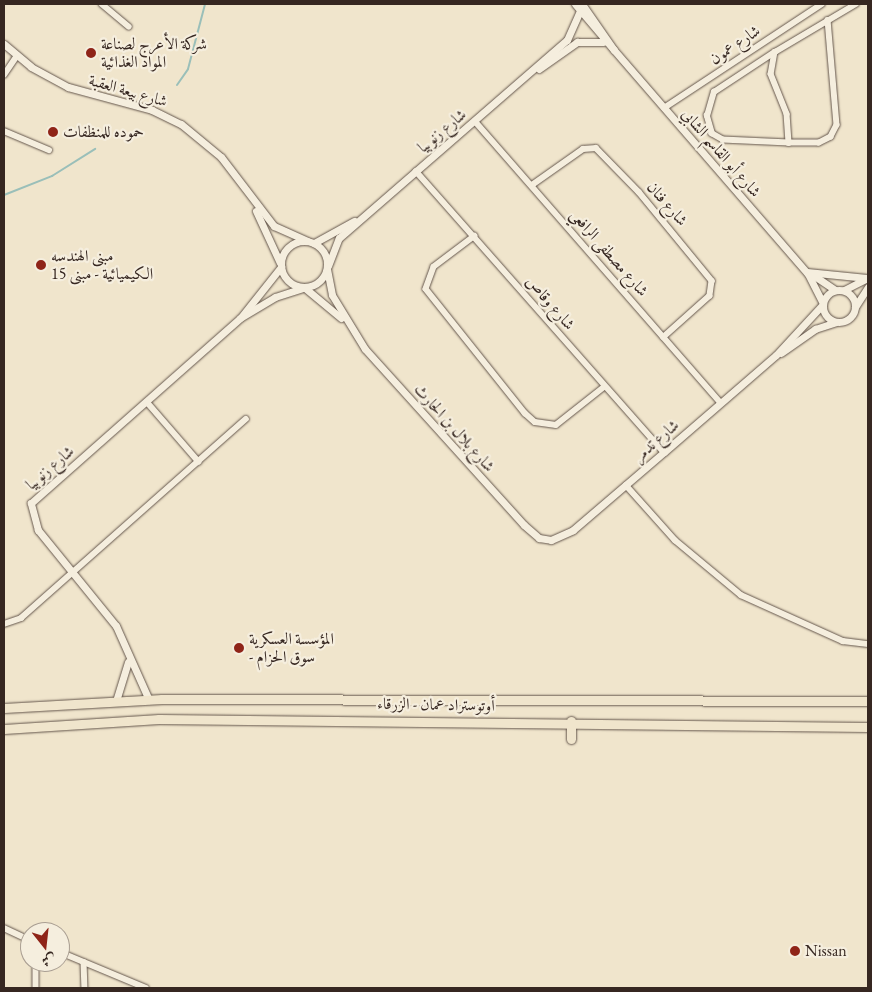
<!DOCTYPE html>
<meta charset="utf-8">
<style>
body{margin:0}
#map{position:relative;width:872px;height:992px;overflow:hidden;background:#f0e5cc;font-family:"EB Garamond",Amiri,serif}
div>[style]{position:absolute}
.stream>*{height:2px;margin:-1px;padding:0 1px;transform-origin:1px;border-radius:1px;background:#9abfb9}
.roads{filter:drop-shadow(0 0 1px #64564c) drop-shadow(0 0 1px #64564c)}
.minor>*{height:5.5px;margin:-2.75px;padding:0 2.75px;transform-origin:2.75px;border-radius:2.75px;background:#f5eede}
.tertiary>*{height:7px;margin:-3.5px;padding:0 3.5px;transform-origin:3.5px;border-radius:3.5px;background:#f5eede}
.tertiary>.ring{margin:-3.5px;padding:0;box-sizing:content-box;background:none;border:7px solid #f5eede;border-radius:50%}
.trunk>*{height:9px;margin:-4.5px;padding:0 4.5px;transform-origin:4.5px;border-radius:4.5px;background:#f0e5cc}
.dots>*{width:14px;height:14px;translate:-50% -50%;box-sizing:border-box;border:2px solid #f5eede;border-radius:50%}
span{translate:-50% -50%;white-space:nowrap;text-align:center;line-height:1.15;-webkit-text-stroke:4.5px #f5eede;paint-order:stroke}
.poi-label{font-size:16px;color:#362721}
.left{translate:0 -50%;text-align:left}
.street-label{font-size:16px;color:#362721}
.frame{position:absolute;inset:0;border:5px solid #362721;pointer-events:none}
.north{position:absolute;left:20px;top:922px;width:50px;height:50px;box-sizing:border-box;background:#f5eede;border:1px solid #a99e92;border-radius:50%;rotate:164deg;font-size:14px;font-weight:700;line-height:20px;text-align:center;color:#362721}
.north::after{content:'';display:block;margin:auto;width:18px;height:22px;background:#8f2418;clip-path:polygon(50% 0,100% 100%,50% 72%,0 100%)}
</style>
<div id="map">
<div class="stream">
<div style="left:177px;top:85px;width:19px;rotate:-55deg"></div>
<div style="left:188px;top:69px;width:67px;rotate:-75.3deg"></div>
<div style="left:4px;top:195px;width:52px;rotate:-21.6deg"></div>
<div style="left:52px;top:176px;width:51px;rotate:-32.1deg"></div>
</div>
<div class="roads">
<div class="minor">
<div style="left:102px;top:4px;width:35px;rotate:40deg"></div>
<div style="left:828px;top:20px;width:105px;rotate:85.1deg"></div>
<div style="left:837px;top:125px;width:13px;rotate:117deg"></div>
<div style="left:831px;top:137px;width:13px;rotate:153deg"></div>
<div style="left:819px;top:143px;width:30px;rotate:180deg"></div>
<div style="left:789px;top:143px;width:66px;rotate:-177.4deg"></div>
<div style="left:723px;top:140px;width:13px;rotate:-151deg"></div>
<div style="left:712px;top:134px;width:19px;rotate:-106deg"></div>
<div style="left:707px;top:116px;width:25px;rotate:-74deg"></div>
<div style="left:714px;top:92px;width:73px;rotate:-33.3deg"></div>
<div style="left:775px;top:52px;width:94px;rotate:-30.7deg"></div>
<div style="left:775px;top:52px;width:22px;rotate:100deg"></div>
<div style="left:771px;top:74px;width:43px;rotate:68.2deg"></div>
<div style="left:787px;top:114px;width:29px;rotate:86deg"></div>
<div style="left:4px;top:75px;width:22px;rotate:-56deg"></div>
<div style="left:664px;top:108px;width:189px;rotate:-33.4deg"></div>
<div style="left:475px;top:121px;width:374px;rotate:48.9deg"></div>
<div style="left:4px;top:131px;width:49px;rotate:22.9deg"></div>
<div style="left:416px;top:171px;width:375px;rotate:48.6deg"></div>
<div style="left:532px;top:185px;width:62px;rotate:-35.2deg"></div>
<div style="left:583px;top:149px;width:13px;rotate:-4deg"></div>
<div style="left:596px;top:148px;width:62px;rotate:45.7deg"></div>
<div style="left:639px;top:192px;width:115px;rotate:50.6deg"></div>
<div style="left:712px;top:281px;width:15px;rotate:98deg"></div>
<div style="left:710px;top:296px;width:62px;rotate:138.3deg"></div>
<div style="left:475px;top:236px;width:51px;rotate:142.9deg"></div>
<div style="left:434px;top:267px;width:23px;rotate:110deg"></div>
<div style="left:426px;top:289px;width:159px;rotate:51.4deg"></div>
<div style="left:525px;top:413px;width:13px;rotate:42deg"></div>
<div style="left:535px;top:422px;width:21px;rotate:8deg"></div>
<div style="left:556px;top:425px;width:61px;rotate:-38.4deg"></div>
<div style="left:147px;top:402px;width:79px;rotate:49.1deg"></div>
<div style="left:626px;top:485px;width:74px;rotate:48.3deg"></div>
<div style="left:675px;top:540px;width:86px;rotate:39.8deg"></div>
<div style="left:741px;top:595px;width:112px;rotate:24.3deg"></div>
<div style="left:843px;top:641px;width:25px;rotate:7deg"></div>
<div style="left:4px;top:624px;width:18px;rotate:-19deg"></div>
<div style="left:21px;top:618px;width:300px;rotate:-41.5deg"></div>
<div style="left:4px;top:928px;width:29px;rotate:25deg"></div>
<div style="left:60px;top:952px;width:93px;rotate:22.7deg"></div>
<div style="left:36px;top:962px;width:26px;rotate:90deg"></div>
<div style="left:84px;top:962px;width:26px;rotate:88deg"></div>
</div>
<div class="tertiary">
<div style="left:575px;top:4px;width:60px;rotate:49.7deg"></div>
<div style="left:582px;top:4px;width:56px;rotate:55.2deg"></div>
<div style="left:614px;top:50px;width:296px;rotate:49.1deg"></div>
<div style="left:808px;top:274px;width:33px;rotate:63deg"></div>
<div style="left:4px;top:44px;width:35px;rotate:40deg"></div>
<div style="left:31px;top:67px;width:42px;rotate:28.4deg"></div>
<div style="left:68px;top:87px;width:87px;rotate:15.3deg"></div>
<div style="left:152px;top:110px;width:32px;rotate:26deg"></div>
<div style="left:181px;top:124px;width:52px;rotate:39.5deg"></div>
<div style="left:221px;top:157px;width:87px;rotate:52.5deg"></div>
<div style="left:274px;top:226px;width:36px;rotate:24deg"></div>
<div style="left:539px;top:69px;width:47px;rotate:-35.4deg"></div>
<div style="left:577px;top:42px;width:26px"></div>
<div style="left:256px;top:211px;width:57px;rotate:65.2deg"></div>
<div class="ring" style="left:281px;top:241px;width:39px;height:39px"></div>
<div style="left:314px;top:243px;width:46px;rotate:-28.8deg"></div>
<div style="left:328px;top:266px;width:30px;rotate:-69deg"></div>
<div style="left:339px;top:238px;width:302px;rotate:-41deg"></div>
<div style="left:567px;top:40px;width:32px;rotate:-66deg"></div>
<div style="left:327px;top:269px;width:26px;rotate:79deg"></div>
<div style="left:332px;top:295px;width:63px;rotate:58.6deg"></div>
<div style="left:365px;top:349px;width:237px;rotate:47.9deg"></div>
<div style="left:524px;top:525px;width:20px;rotate:41deg"></div>
<div style="left:539px;top:538px;width:12px;rotate:9deg"></div>
<div style="left:551px;top:540px;width:24px;rotate:-24deg"></div>
<div style="left:573px;top:530px;width:120px;rotate:-40.6deg"></div>
<div style="left:664px;top:452px;width:148px;rotate:-40.9deg"></div>
<div style="left:776px;top:355px;width:69px;rotate:-47.3deg"></div>
<div style="left:807px;top:272px;width:60px;rotate:5.7deg"></div>
<div style="left:813px;top:275px;width:27px;rotate:34deg"></div>
<div style="left:305px;top:288px;width:47px;rotate:39.8deg"></div>
<div style="left:844px;top:290px;width:25px;rotate:-27deg"></div>
<div class="ring" style="left:823px;top:290px;width:25px;height:25px"></div>
<div style="left:855px;top:307px;width:24px;rotate:-57deg"></div>
<div style="left:242px;top:316px;width:63px;rotate:-51.5deg"></div>
<div style="left:781px;top:353px;width:42px;rotate:-35.2deg"></div>
<div style="left:815px;top:329px;width:22px;rotate:-18deg"></div>
<div style="left:149px;top:700px;width:81px;rotate:-114deg"></div>
<div style="left:116px;top:626px;width:124px;rotate:-129.1deg"></div>
<div style="left:38px;top:530px;width:28px;rotate:-105deg"></div>
<div style="left:31px;top:503px;width:279px;rotate:-41.5deg"></div>
<div style="left:240px;top:318px;width:41px;rotate:-31deg"></div>
<div style="left:275px;top:297px;width:28px;rotate:-18deg"></div>
<div style="left:116px;top:701px;width:41px;rotate:-72.9deg"></div>
</div>
<div class="trunk">
<div style="left:4px;top:708px;width:158px;rotate:-3.3deg"></div>
<div style="left:162px;top:699px;width:706px;rotate:0.16deg"></div>
<div style="left:571px;top:721px;width:18px;rotate:90deg"></div>
<div style="left:4px;top:729px;width:155px;rotate:-3.7deg"></div>
<div style="left:159px;top:719px;width:709px;rotate:0.65deg"></div>
</div>
</div>
<div class="dots">
<div style="left:91px;top:53px;background:#8f2418"></div>
<div style="left:53px;top:132px;background:#8f2418"></div>
<div style="left:41px;top:265px;background:#8f2418"></div>
<div style="left:239px;top:648px;background:#8f2418"></div>
<div style="left:795px;top:951px;background:#8f2418"></div>
</div>
<div class="poi-label">
<span class="left" style="left:101px;top:53px">شركة الأعرج لصناعة<br>المواد الغذائية</span>
<span class="left" style="left:63px;top:132px">حموده للمنظفات</span>
<span class="left" style="left:51px;top:265px">مبنى الهندسه<br>الكيميائية - مبنى 15</span>
<span class="left" style="left:249px;top:648px">المؤسسة العسكرية<br>- سوق الحزام</span>
<span class="left" style="left:805px;top:951px">Nissan</span>
</div>
<div class="street-label">
<span style="left:735px;top:45px;rotate:-34deg">شارع عمون</span>
<span style="left:128px;top:91px;rotate:16deg">شارع بيعة العقبة</span>
<span style="left:442px;top:131px;rotate:-40deg">شارع زنوبيا</span>
<span style="left:721px;top:153px;rotate:49deg">شارع أبو القاسم الشابي</span>
<span style="left:667px;top:204px;rotate:49deg">شارع فنان</span>
<span style="left:609px;top:253px;rotate:49deg">شارع مصطفى الرافعي</span>
<span style="left:550px;top:303px;rotate:49deg">شارع وقاص</span>
<span style="left:454px;top:428px;rotate:48deg">شارع بلال بن الحارث</span>
<span style="left:656px;top:441px;rotate:-41deg">شارع تدمر</span>
<span style="left:50px;top:468px;rotate:-41deg">شارع زنوبيا</span>
<span style="left:436px;top:705px;rotate:1deg">أوتوستراد عمان - الزرقاء</span>
</div>
<div class="frame"></div>
<div class="north">ش</div>
</div>
